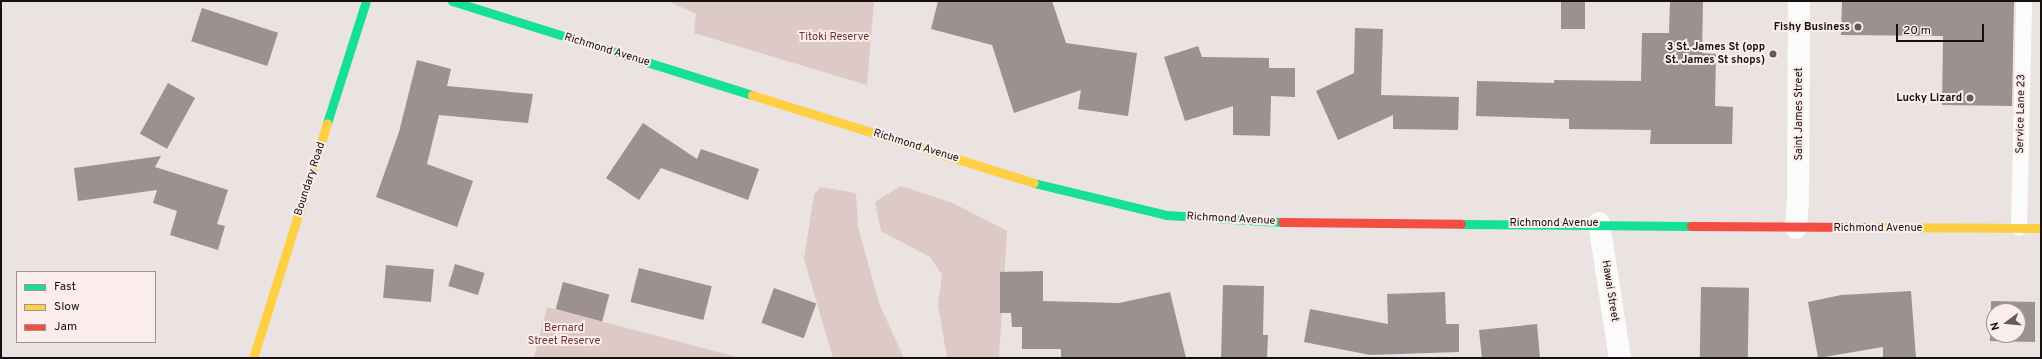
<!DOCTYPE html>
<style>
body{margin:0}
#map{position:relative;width:2042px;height:359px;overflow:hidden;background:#eae3e2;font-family:Overpass,sans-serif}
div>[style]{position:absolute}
.green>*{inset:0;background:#ddc9c6}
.building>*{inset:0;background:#9c9190;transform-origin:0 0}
.lane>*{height:16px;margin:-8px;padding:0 8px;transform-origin:8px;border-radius:8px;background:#fcfbfb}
.street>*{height:22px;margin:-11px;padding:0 11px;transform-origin:11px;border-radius:11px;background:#fcfbfb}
.fast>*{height:9px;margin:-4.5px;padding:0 4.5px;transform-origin:4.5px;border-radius:4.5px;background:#16e098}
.slow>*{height:9px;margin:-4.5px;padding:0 4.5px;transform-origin:4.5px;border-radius:4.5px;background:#ffcf43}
.jam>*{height:9px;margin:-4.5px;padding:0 4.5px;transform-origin:4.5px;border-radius:4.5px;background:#f24e42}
.dots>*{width:11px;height:11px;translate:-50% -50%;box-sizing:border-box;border:2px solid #fbedeb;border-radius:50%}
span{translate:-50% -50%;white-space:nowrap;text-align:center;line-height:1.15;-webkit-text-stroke:4px #fbedeb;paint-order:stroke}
.poi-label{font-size:11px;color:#161110;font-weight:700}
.right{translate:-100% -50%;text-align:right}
.park-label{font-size:11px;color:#6f332e}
.street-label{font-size:11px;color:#161110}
.frame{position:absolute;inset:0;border:2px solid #161110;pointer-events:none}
.legend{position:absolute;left:16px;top:271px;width:140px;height:72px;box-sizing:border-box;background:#fbedeb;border:1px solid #9f9593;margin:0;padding:5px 7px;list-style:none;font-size:12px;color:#161110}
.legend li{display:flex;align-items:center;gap:8px;height:20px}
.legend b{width:20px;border:1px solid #9f9593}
.north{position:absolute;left:1986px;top:303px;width:40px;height:40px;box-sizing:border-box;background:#fbedeb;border:1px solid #9f9593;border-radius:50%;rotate:254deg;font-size:11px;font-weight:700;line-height:16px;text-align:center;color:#161110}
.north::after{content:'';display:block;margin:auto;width:14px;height:18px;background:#605a5a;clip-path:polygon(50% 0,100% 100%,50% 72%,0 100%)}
.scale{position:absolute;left:1896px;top:24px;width:88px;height:18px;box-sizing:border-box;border:2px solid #161110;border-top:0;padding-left:5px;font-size:12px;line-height:14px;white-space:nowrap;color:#161110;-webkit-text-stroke:3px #fbedeb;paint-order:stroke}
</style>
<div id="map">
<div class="green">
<div style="clip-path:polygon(668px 1px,874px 1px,867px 85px,694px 33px,696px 14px)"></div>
<div style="clip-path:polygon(901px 186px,953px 203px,1007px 231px,999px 358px,947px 358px,938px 305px,942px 275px,930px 257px,881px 231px,875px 202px)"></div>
<div style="clip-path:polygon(820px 187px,856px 193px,858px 227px,879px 303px,904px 358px,833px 358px,804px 259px,814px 195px)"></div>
<div style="clip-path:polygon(547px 307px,741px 358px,534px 358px)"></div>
</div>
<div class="building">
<div style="clip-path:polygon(938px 1px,1052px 1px,1066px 43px,1137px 53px,1128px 116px,1078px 109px,1081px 90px,1014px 113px,992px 45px,931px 29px)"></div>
<div style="left:1561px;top:1px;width:24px;height:28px"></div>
<div style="clip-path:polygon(1670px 1px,1703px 1px,1702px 53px,1716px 54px,1715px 106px,1733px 107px,1732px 144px,1650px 144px,1651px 130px,1569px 129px,1569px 119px,1476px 116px,1477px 81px,1554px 83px,1554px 80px,1641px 81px,1642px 33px,1669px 33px)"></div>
<div style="clip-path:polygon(1842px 1px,2014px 1px,2012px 106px,1942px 105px,1943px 36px,1841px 35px)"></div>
<div style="left:202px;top:8px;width:80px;height:35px;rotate:18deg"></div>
<div style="clip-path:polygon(1355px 28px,1383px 29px,1381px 95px,1459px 97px,1458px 130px,1393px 129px,1393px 115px,1338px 140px,1316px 91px,1354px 73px)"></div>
<div style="clip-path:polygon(1198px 46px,1202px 57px,1269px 58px,1269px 68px,1295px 68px,1295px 97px,1271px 96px,1270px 136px,1233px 135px,1233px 106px,1185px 121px,1164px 57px)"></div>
<div style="clip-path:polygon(417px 60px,451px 69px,447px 86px,533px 94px,528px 123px,439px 115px,427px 164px,473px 181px,457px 227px,376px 197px,399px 132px)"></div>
<div style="left:168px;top:83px;width:31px;height:58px;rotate:29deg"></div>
<div style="clip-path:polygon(643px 123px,697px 159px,701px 149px,759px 169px,748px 200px,661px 168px,639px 200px,606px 178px)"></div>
<div style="clip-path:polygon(161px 156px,155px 167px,228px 190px,217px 224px,225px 226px,218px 250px,170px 235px,177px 211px,153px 203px,157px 190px,78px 201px,74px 168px)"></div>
<div style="left:455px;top:264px;width:31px;height:23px;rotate:17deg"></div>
<div style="left:386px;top:265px;width:48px;height:33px;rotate:5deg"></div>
<div style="left:639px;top:268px;width:75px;height:35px;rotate:14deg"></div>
<div style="clip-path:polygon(1043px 271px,1043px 301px,1119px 303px,1170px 292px,1186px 358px,1061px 358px,1061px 349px,1022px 349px,1022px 327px,1012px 327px,1011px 313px,1000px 313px,1000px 272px)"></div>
<div style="left:563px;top:282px;width:48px;height:28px;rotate:15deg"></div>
<div style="clip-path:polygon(1223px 285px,1264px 286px,1263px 335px,1268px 335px,1267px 358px,1221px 358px)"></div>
<div style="left:1701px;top:287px;width:48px;height:71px;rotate:1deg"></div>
<div style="left:774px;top:288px;width:45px;height:37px;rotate:20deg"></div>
<div style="clip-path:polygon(1911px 291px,1916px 358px,1883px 358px,1883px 347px,1818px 358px,1808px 302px,1841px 295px)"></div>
<div style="clip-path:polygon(1445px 292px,1446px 324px,1459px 324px,1459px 352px,1370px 355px,1304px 342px,1310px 309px,1388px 324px,1387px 294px)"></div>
<div style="clip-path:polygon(evenodd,1991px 301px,2035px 302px,2035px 342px,1990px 341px,1991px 301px,1994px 311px,2018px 311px,2018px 335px,1994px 335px,1994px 311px)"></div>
<div style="clip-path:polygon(1537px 324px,1540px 358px,1482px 358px,1479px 330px)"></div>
</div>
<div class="lane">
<div style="left:2019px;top:228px;width:227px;rotate:-88.7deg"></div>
</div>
<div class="street">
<div style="left:1599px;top:223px;width:137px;rotate:81.2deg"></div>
<div style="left:1796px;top:228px;width:28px;rotate:-86deg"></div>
<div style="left:1798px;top:200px;width:199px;rotate:-89.7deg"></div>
</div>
<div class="fast">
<div style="left:452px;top:1px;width:314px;rotate:17.4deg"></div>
<div style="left:327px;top:123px;width:128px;rotate:-72.3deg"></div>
<div style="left:1034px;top:183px;width:136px;rotate:13.6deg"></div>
<div style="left:1166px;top:215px;width:116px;rotate:3.5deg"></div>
<div style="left:1461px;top:224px;width:230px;rotate:0.5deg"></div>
</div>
<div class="slow">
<div style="left:752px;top:95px;width:295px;rotate:17.3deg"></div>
<div style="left:1863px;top:227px;width:178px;rotate:0.3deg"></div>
<div style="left:253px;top:358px;width:246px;rotate:-72.5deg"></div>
</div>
<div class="jam">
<div style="left:1282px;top:222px;width:179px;rotate:0.6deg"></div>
<div style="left:1691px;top:226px;width:172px;rotate:0.3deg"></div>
</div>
<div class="dots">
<div style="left:1858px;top:27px;background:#605a5a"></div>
<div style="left:1773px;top:54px;background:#605a5a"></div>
<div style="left:1970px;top:98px;background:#605a5a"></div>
</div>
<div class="poi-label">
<span class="right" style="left:1850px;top:27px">Fishy Business</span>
<span class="right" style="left:1765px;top:54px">3 St. James St (opp<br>St. James St shops)</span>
<span class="right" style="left:1962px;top:98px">Lucky Lizard</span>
</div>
<div class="park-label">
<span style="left:834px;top:37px">Titoki Reserve</span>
<span style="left:564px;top:335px">Bernard<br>Street Reserve</span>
</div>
<div class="street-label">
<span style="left:607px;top:50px;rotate:17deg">Richmond Avenue</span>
<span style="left:1799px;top:114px;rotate:-90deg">Saint James Street</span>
<span style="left:2021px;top:114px;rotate:-89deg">Service Lane 23</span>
<span style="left:916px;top:146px;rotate:17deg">Richmond Avenue</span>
<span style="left:310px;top:179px;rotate:-72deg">Boundary Road</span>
<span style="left:1231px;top:219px;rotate:3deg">Richmond Avenue</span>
<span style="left:1554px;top:223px">Richmond Avenue</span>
<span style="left:1878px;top:228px">Richmond Avenue</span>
<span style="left:1610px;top:291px;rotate:81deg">Hawai Street</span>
</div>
<div class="frame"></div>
<ul class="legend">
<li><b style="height:5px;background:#16e098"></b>Fast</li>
<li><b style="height:5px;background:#ffcf43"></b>Slow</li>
<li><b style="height:5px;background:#f24e42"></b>Jam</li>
</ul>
<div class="north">N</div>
<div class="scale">20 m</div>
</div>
